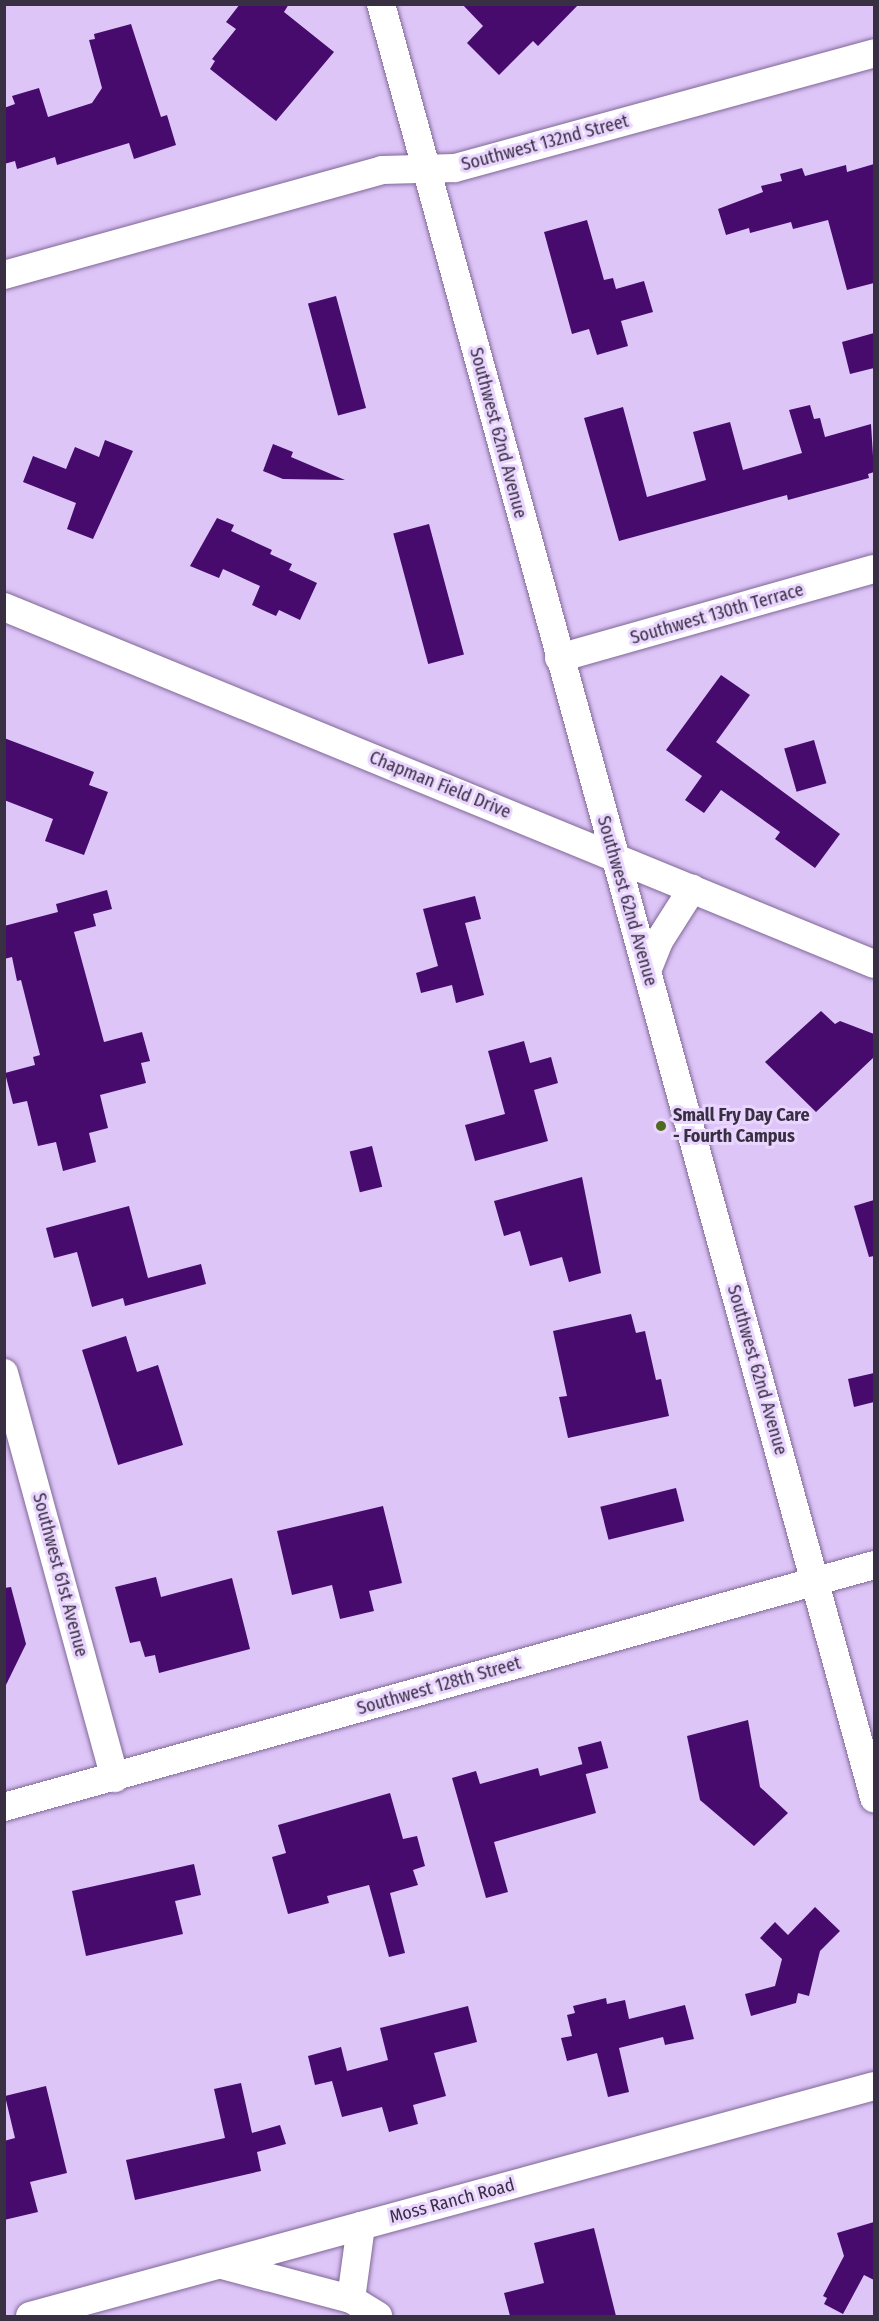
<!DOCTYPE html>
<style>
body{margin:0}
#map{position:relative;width:879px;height:2321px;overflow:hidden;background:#dec5f8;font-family:"Fira Sans Condensed",sans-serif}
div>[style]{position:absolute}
.building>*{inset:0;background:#470b6d;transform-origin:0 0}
.roads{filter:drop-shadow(0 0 2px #7f6896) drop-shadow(0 0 2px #7f6896)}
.minor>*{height:28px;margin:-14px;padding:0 14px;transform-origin:14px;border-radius:14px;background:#fff}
.dots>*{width:16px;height:16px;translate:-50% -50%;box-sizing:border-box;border:3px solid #e9d5fe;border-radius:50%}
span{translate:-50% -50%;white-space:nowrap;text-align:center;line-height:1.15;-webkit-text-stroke:6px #e9d5fe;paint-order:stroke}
.street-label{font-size:18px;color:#392f43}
.poi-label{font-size:18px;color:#392f43;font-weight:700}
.left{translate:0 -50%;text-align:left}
.frame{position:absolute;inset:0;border:6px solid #392f43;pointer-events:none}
</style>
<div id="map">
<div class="building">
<div style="clip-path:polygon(240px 4px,289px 4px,284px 12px,334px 52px,276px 121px,210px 69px,215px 61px,212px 59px,236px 29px,226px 22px)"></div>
<div style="clip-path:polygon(462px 4px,579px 4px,538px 46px,533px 41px,499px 75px,467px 43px,483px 26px)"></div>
<div style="clip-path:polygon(131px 24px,161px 117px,167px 115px,176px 145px,134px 159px,129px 143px,57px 165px,55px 157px,17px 169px,15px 161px,4px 164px,4px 108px,15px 104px,12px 96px,39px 88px,48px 117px,92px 103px,102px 88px,89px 40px,95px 39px,94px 34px)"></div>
<div style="clip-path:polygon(874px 164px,874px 283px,847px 290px,828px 220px,793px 229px,791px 222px,750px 233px,749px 228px,726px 235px,718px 209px,763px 192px,761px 186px,782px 181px,780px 174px,802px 168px,805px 176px,846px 165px,847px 172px)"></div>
<div style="clip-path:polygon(587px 220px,604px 280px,613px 278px,616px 289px,644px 281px,653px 312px,621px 321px,628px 346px,597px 355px,589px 329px,572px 334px,544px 232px)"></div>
<div style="left:336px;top:296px;width:116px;height:29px;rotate:75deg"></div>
<div style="clip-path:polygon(874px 333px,874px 368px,850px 374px,842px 342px)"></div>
<div style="clip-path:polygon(810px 405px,814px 419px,820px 418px,825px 437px,871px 424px,874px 472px,868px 474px,869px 478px,788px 500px,787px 495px,619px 541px,584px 418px,623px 407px,647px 497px,706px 480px,693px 432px,730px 422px,743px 470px,802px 453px,789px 410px)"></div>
<div style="clip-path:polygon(105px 440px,133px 451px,93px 539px,67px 529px,76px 503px,23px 482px,33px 456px,66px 469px,75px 447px,99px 457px)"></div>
<div style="clip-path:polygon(273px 444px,293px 452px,291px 457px,345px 480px,283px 479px,263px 471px)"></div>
<div style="clip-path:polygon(217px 518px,234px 525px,231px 531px,272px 550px,270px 554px,292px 564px,289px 570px,317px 583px,300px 620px,279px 610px,276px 616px,252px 605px,260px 586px,223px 569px,219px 578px,190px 566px)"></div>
<div style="left:429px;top:524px;width:135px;height:37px;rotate:75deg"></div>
<div style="clip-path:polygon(721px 675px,750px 695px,716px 742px,840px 834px,815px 868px,775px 839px,780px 832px,721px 790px,704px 813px,685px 800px,702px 776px,666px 750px)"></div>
<div style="clip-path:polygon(4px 738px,94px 772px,89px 785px,108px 792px,84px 855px,45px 841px,53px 819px,4px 800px)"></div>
<div style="left:814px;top:740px;width:45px;height:31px;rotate:74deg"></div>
<div style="clip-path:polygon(107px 890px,112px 909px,93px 914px,96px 926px,74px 932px,104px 1042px,142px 1032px,150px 1061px,141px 1063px,146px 1083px,100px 1095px,108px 1128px,89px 1133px,96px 1162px,63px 1171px,56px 1142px,38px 1146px,27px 1101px,13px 1104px,5px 1073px,35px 1065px,33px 1057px,40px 1055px,21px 980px,17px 981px,12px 957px,4px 959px,4px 926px,58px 912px,56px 904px)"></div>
<div style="clip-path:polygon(475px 896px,481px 919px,465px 923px,484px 995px,456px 1003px,452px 985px,421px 993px,416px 973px,438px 966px,423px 909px)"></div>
<div style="clip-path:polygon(821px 1011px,835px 1024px,840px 1021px,874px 1034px,874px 1057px,816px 1112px,765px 1062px)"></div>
<div style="clip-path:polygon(524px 1041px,530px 1063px,551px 1057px,558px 1083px,534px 1090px,548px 1141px,475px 1161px,465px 1125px,505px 1114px,488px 1051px)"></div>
<div style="left:372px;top:1146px;width:42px;height:23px;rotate:76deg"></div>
<div style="clip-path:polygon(582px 1177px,601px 1273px,569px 1282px,562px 1257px,530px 1266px,520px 1231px,504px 1236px,494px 1201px)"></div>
<div style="clip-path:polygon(874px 1200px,874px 1256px,869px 1257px,854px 1206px)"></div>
<div style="clip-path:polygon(129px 1206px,148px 1278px,201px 1264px,206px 1284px,125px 1306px,123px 1298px,92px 1307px,77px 1252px,54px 1258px,46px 1228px)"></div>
<div style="clip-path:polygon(631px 1314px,636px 1333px,645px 1331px,656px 1380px,661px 1379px,669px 1416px,568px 1438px,559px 1397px,567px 1396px,553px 1331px)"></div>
<div style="clip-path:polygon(126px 1336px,137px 1372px,158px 1365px,183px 1445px,118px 1465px,82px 1350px)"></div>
<div style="clip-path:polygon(874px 1373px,874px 1402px,854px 1407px,848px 1379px)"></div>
<div style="left:676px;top:1488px;width:34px;height:78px;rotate:76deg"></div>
<div style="clip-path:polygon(383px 1506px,402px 1583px,369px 1591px,374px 1611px,340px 1619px,332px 1585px,292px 1595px,277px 1531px)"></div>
<div style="clip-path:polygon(156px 1577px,161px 1597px,232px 1578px,250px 1649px,159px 1673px,155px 1655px,145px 1657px,140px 1641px,130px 1643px,115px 1587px)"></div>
<div style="clip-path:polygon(11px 1587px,26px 1644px,4px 1689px,4px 1588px)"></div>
<div style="clip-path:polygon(748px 1720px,760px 1787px,788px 1813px,754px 1846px,700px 1800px,687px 1736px)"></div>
<div style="left:601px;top:1741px;width:28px;height:24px;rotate:75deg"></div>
<div style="clip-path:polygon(583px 1764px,596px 1813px,494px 1842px,508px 1892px,486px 1898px,452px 1778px,476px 1771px,480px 1784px,538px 1768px,540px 1776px)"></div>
<div style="clip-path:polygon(390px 1793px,403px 1839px,417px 1836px,425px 1866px,413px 1870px,418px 1885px,390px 1893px,405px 1953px,389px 1957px,369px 1885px,327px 1896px,329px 1903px,288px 1914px,272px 1857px,286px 1853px,278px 1825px)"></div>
<div style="clip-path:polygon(194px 1864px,201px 1895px,175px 1901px,183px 1934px,86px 1956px,72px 1891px)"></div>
<div style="clip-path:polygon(815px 1907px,840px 1931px,820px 1951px,809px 1996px,798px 1993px,796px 2003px,751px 2016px,745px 1994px,775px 1986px,782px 1959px,760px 1938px,775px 1922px,788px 1935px)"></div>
<div style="clip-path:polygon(606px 1998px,607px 2004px,625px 2000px,629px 2019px,685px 2005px,694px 2039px,665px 2045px,663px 2037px,619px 2048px,629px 2092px,608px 2097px,597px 2053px,567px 2061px,561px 2038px,572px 2036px,567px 2015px,575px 2013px,573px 2006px)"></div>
<div style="clip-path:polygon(468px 2006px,477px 2042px,434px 2053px,446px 2096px,413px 2105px,418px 2124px,389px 2132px,382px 2107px,342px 2117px,332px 2081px,315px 2085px,308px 2056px,341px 2047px,347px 2071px,388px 2060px,380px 2028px)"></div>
<div style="clip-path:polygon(241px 2083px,252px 2133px,280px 2125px,286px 2144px,257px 2152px,261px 2171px,135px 2200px,126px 2160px,225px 2138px,214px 2089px)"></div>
<div style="clip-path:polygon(46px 2086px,67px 2173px,30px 2182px,38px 2212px,4px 2220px,4px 2141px,15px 2138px,5px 2096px)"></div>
<div style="clip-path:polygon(874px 2222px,874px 2280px,864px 2275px,843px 2314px,824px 2304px,827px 2298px,823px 2296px,844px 2256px,837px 2233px)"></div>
<div style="clip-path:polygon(594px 2228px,616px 2316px,510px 2316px,504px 2293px,544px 2283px,534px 2243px)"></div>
</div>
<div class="roads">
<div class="minor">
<div style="left:381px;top:4px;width:1861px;rotate:74.63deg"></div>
<div style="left:4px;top:275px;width:392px;rotate:-15.5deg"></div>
<div style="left:382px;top:170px;width:73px;rotate:-1.6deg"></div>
<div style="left:455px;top:168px;width:434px;rotate:-15.3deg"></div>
<div style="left:4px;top:607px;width:940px;rotate:22.31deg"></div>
<div style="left:559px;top:658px;width:327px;rotate:-15.8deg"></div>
<div style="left:647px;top:971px;width:32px;rotate:-68deg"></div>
<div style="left:659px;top:941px;width:62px;rotate:-57.6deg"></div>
<div style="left:4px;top:1373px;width:420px;rotate:74.7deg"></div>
<div style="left:4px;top:1807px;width:903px;rotate:-15.54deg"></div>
<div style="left:222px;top:2265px;width:133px;rotate:14.8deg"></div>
<div style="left:351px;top:2299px;width:74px;rotate:-82.2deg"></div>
<div style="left:351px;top:2299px;width:32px;rotate:32deg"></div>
<div style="left:30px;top:2316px;width:875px;rotate:-15.24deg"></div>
</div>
</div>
<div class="dots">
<div style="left:661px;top:1126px;background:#4f6a1d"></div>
</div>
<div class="street-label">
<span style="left:545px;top:143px;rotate:-15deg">Southwest 132nd Street</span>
<span style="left:498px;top:433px;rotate:75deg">Southwest 62nd Avenue</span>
<span style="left:717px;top:614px;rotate:-16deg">Southwest 130th Terrace</span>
<span style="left:440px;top:785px;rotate:22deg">Chapman Field Drive</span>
<span style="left:627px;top:901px;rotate:74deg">Southwest 62nd Avenue</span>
<span style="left:757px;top:1370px;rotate:74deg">Southwest 62nd Avenue</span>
<span style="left:60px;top:1575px;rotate:75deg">Southwest 61st Avenue</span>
<span style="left:439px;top:1686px;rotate:-16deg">Southwest 128th Street</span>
<span style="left:452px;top:2201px;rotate:-15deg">Moss Ranch Road</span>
</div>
<div class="poi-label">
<span class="left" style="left:673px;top:1126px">Small Fry Day Care<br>- Fourth Campus</span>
</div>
<div class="frame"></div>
</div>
